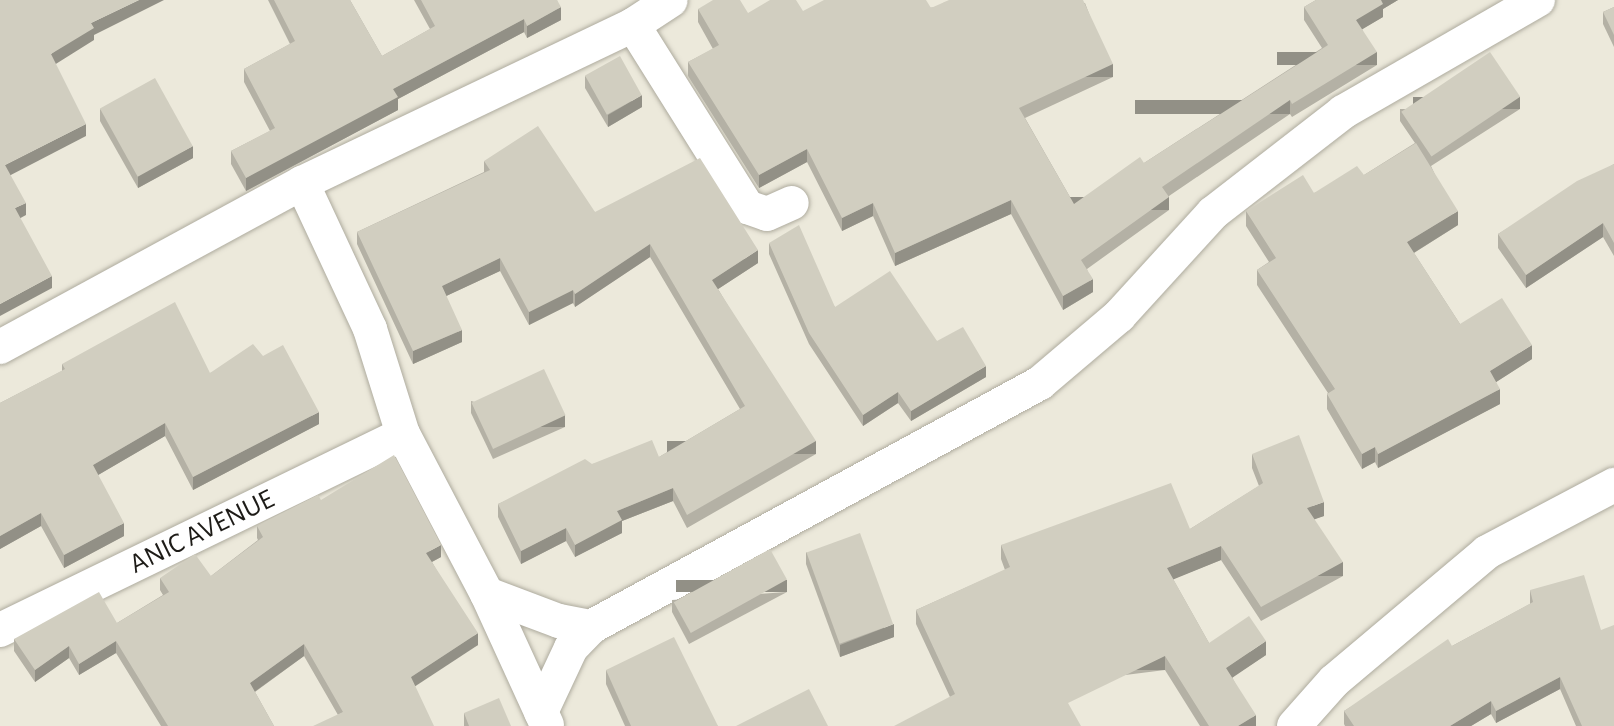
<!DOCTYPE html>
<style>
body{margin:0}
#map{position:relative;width:1614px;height:726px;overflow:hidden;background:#ece9db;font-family:"Alegreya Sans",sans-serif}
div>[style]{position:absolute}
.roads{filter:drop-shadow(0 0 2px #aeab9e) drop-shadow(0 0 2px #aeab9e)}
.street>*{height:34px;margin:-17px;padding:0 17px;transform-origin:17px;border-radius:17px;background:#fff}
.wall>*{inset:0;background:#b4b1a5}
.shaded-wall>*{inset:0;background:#929086;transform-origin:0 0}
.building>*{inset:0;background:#d1cec0;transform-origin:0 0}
span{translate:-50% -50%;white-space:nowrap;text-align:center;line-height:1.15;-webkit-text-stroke:8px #fff;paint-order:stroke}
.street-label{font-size:28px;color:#1d1b17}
</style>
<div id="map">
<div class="roads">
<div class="street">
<div style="left:633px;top:25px;width:215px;rotate:57.9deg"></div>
<div style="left:747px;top:207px;width:21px;rotate:19deg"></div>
<div style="left:767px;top:214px;width:27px;rotate:-24deg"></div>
<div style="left:302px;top:183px;width:161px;rotate:65deg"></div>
<div style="left:370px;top:329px;width:110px;rotate:72.6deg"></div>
<div style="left:403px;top:434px;width:181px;rotate:62.3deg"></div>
<div style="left:487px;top:594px;width:144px;rotate:65.4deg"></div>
<div style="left:0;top:347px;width:344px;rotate:-28.5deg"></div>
<div style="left:302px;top:183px;width:367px;rotate:-25.5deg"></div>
<div style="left:633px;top:25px;width:45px;rotate:-33.3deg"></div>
<div style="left:487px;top:594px;width:77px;rotate:20.6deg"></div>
<div style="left:559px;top:621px;width:33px;rotate:11deg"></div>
<div style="left:0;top:630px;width:448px;rotate:-25.9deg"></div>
<div style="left:541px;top:712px;width:71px;rotate:-64.9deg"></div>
<div style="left:571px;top:648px;width:29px;rotate:-46deg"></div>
<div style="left:591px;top:627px;width:511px;rotate:-28.52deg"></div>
<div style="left:1040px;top:383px;width:104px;rotate:-40.3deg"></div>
<div style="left:1119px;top:316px;width:139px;rotate:-47.6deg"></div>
<div style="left:1213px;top:213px;width:165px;rotate:-37.8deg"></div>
<div style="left:1343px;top:112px;width:225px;rotate:-29.9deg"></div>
<div style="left:1294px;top:726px;width:60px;rotate:-48.4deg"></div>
<div style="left:1334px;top:681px;width:200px;rotate:-40.1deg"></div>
<div style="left:1487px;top:552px;width:144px;rotate:-27.8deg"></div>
</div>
</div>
<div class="wall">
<div style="clip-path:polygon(268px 0,350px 0,382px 56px,430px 29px,414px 0,557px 0,561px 20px,527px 38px,524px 32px,398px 99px,398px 110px,246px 191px,231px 164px,231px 151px,270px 131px,244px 82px,244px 69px,290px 44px)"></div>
<div style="clip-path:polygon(1316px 0,1398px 0,1383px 9px,1383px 17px,1362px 29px,1377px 65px,1292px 117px,1290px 114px,1169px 196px,1169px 210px,1087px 269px,1093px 292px,1063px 310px,1011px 214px,895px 266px,873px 216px,842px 231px,807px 162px,759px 188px,688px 76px,688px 62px,713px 49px,698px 22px,698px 9px,748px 13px,1085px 3px,1113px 77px,1025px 118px,1074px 204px,1144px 163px,1322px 48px,1304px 20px,1304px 7px)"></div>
<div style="clip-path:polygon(1614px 7px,1614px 47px,1603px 24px,1603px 12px)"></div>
<div style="clip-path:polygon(585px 76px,642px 107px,608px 127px,585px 88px)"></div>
<div style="clip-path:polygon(100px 109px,193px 158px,138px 188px,100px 121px)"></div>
<div style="clip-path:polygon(1400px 109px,1520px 109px,1431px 166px,1458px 225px,1414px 253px,1460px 324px,1532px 359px,1496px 382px,1500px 404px,1378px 468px,1375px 462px,1362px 469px,1327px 409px,1327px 394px,1328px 393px,1257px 285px,1257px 270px,1269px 262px,1246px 226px,1246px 211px,1314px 193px,1364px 175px,1415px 143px,1400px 121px)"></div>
<div style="clip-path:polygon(484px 161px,595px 212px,758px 263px,718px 289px,816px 454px,687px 528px,673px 501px,622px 521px,622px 533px,575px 557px,566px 541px,521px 564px,498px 517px,498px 504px,592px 464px,659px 457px,740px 409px,650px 257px,575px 307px,573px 303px,529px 325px,500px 271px,446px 296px,462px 342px,413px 364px,357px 244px,357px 232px,484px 172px)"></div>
<div style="clip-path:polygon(1614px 164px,1614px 256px,1603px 237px,1526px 288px,1498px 248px,1498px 234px)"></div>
<div style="clip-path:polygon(769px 243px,835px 307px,937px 341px,986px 377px,911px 421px,898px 403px,863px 426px,809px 344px,769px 254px)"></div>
<div style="clip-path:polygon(263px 356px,319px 424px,193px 490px,165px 436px,98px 475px,124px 536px,64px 568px,41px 526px,0 549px,0 403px,62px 371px,62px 364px,210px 373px)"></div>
<div style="clip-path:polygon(471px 401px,565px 427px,493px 459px,471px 413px)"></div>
<div style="clip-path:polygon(1252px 454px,1324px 516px,1314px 519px,1343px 576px,1261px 621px,1221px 560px,1173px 579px,1209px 643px,1266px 655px,1232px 677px,1256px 726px,1200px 726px,1165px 670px,950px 697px,916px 624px,916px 610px,1005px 570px,1001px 559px,1001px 545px,1190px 529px,1259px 486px,1252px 468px)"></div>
<div style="clip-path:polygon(321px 500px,441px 557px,432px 562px,478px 645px,338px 715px,304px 656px,255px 692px,274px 726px,161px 726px,116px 653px,79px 675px,69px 658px,35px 682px,14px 651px,14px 639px,117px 623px,163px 595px,160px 590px,160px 578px,211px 576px,258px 540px,257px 538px,257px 526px)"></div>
<div style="clip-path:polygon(806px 552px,894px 637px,840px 657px,806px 564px)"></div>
<div style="clip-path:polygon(1530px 590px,1614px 726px,1576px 726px,1560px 689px,1496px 723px,1491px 714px,1471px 726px,1345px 726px,1344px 724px,1344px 711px,1452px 646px,1530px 604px)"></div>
<div style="clip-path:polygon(787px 592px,689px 644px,672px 612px,672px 600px)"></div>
<div style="clip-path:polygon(606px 670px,718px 726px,625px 726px,606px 684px)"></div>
<div style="clip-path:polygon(464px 713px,511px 726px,464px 726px)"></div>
</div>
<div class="shaded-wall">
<div style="clip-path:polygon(139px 0,164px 0,94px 35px,94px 40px,51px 67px,51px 54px,91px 23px)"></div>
<div style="clip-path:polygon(1380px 0,1398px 0,1383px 9px,1383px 17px,1356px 33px,1356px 20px)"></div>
<div style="clip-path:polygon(561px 7px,561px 20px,527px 38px,527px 26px)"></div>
<div style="clip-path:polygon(524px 19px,524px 32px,398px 99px,398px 110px,246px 191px,246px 178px,393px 89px)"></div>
<div style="left:1377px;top:52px;width:13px;height:100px;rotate:90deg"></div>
<div style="left:1113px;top:64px;width:13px;height:104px;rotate:90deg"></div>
<div style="clip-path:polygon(642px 95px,642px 107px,608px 127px,608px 115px)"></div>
<div style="left:1520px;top:97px;width:12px;height:107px;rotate:90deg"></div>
<div style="left:1290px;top:100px;width:14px;height:155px;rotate:90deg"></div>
<div style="clip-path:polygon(86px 124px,86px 136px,5px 178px,5px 165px)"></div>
<div style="clip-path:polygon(193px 146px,193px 158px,138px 188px,138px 175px)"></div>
<div style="clip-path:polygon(807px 149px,807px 162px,759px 188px,759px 175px)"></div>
<div style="left:1169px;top:197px;width:13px;height:108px;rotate:90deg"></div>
<div style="clip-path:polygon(1011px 200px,1011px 214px,895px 266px,895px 253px)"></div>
<div style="clip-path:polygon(26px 203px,26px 215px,15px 221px,15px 208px)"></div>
<div style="clip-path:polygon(873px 203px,873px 216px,842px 231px,842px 218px)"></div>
<div style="clip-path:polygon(1458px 211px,1458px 225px,1407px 257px,1407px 242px)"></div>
<div style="clip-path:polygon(1603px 223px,1603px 237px,1526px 288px,1526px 275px)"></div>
<div style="clip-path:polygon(650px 244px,650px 257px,575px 307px,575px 294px)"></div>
<div style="clip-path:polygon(758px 250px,758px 263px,712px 293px,712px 280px)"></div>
<div style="clip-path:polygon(500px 258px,500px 271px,442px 298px,442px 286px)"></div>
<div style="clip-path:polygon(52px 276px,52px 288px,0 316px,0 304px)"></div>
<div style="clip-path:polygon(1093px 279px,1093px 292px,1063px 310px,1063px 296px)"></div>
<div style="clip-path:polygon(573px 290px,573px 303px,529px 325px,529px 312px)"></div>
<div style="clip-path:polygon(462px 330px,462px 342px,413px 364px,413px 351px)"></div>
<div style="clip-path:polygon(1532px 345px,1532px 359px,1490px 386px,1490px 371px)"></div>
<div style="clip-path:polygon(986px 366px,986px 377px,911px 421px,911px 411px)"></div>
<div style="clip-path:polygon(1500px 389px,1500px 404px,1378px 468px,1378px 454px)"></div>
<div style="clip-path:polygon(898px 392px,898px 403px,863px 426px,863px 415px)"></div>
<div style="clip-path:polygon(319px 412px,319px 424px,193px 490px,193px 477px)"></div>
<div style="left:565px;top:415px;width:12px;height:79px;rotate:90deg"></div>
<div style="clip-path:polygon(165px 423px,165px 436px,93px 478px,93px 465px)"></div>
<div style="left:816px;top:441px;width:13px;height:149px;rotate:90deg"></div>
<div style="clip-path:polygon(1375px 447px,1375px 462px,1362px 469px,1362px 454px)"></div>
<div style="clip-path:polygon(673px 488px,673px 501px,622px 521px,622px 533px,575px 557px,575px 545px,617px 511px)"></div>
<div style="clip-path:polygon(1324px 502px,1324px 516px,1307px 522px,1307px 508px)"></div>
<div style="clip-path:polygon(41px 513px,41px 526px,0 549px,0 536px)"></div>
<div style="clip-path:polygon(124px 523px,124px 536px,64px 568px,64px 555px)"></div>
<div style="clip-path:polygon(566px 528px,566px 541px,521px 564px,521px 551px)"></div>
<div style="clip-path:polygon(441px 545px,441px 557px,426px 565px,426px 553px)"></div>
<div style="clip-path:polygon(1221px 546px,1221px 560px,1167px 582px,1167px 568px)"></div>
<div style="left:1343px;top:562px;width:14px;height:94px;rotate:90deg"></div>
<div style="left:787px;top:580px;width:12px;height:111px;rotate:90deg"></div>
<div style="clip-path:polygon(894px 624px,894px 637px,840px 657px,840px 645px)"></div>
<div style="clip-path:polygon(478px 633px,478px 645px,411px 689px,411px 677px)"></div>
<div style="clip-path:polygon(116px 641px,116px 653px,79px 675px,79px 664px)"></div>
<div style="clip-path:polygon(1266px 641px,1266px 655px,1226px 682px,1226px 668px)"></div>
<div style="clip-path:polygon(304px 644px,304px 656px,250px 695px,250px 683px)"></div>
<div style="clip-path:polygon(69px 646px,69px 658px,35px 682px,35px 670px)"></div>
<div style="left:1165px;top:656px;width:14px;height:108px;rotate:90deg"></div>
<div style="clip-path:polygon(1560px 677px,1560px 689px,1496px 723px,1496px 711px)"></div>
<div style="clip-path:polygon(1491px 701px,1491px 714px,1471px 726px,1450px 726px)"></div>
<div style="clip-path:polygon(1256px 715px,1256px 726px,1238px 726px)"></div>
</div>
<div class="building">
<div style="clip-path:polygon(0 0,139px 0,91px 23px,94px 28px,51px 54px,86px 124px,5px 165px,26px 203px,15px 208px,52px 276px,0 304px)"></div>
<div style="clip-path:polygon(274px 0,350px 0,382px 56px,435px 26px,421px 0,557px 0,561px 7px,527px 26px,524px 19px,393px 89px,398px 97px,246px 178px,231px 151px,275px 128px,244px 69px,295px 41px)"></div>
<div style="clip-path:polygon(713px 0,740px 0,748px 13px,770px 0,796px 0,803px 11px,824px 0,926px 0,931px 8px,949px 0,1083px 0,1113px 64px,1019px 108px,1074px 204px,1140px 157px,1144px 163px,1328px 45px,1304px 7px,1316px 0,1381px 0,1383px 4px,1356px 20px,1377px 52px,1292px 104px,1290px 100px,1162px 187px,1169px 197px,1081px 260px,1093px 279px,1063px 296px,1011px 200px,895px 253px,873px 203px,842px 218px,807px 149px,759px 175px,688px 62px,719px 45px,698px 9px)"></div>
<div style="clip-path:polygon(1614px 7px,1614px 35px,1603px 12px)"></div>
<div style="left:1490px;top:52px;width:54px;height:107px;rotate:56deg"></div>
<div style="left:620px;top:56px;width:45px;height:40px;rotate:61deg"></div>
<div style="left:155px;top:78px;width:78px;height:63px;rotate:61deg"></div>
<div style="clip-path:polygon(538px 126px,595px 212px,700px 158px,758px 250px,712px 280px,816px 441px,687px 515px,673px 488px,617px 511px,622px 520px,575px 545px,566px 528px,521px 551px,498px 504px,585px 459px,592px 464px,652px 440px,659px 457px,745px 406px,650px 244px,575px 294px,573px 290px,529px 312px,500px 258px,442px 286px,462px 330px,413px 351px,357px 232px,490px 170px,484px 161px)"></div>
<div style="clip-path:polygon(1416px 143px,1458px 211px,1407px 242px,1460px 324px,1502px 298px,1532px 345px,1490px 371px,1500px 389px,1378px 454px,1375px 447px,1362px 454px,1327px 394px,1335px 389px,1257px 270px,1276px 258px,1246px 211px,1303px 175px,1314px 193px,1357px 166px,1364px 175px)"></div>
<div style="clip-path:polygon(1614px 164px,1614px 243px,1603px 223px,1526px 275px,1498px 234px,1577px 181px)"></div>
<div style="clip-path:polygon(799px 225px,835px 307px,890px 271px,937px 341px,963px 327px,986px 366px,911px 411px,898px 392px,863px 415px,809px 333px,769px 243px)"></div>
<div style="clip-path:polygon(175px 302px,210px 373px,253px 344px,263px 356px,283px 345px,319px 412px,193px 477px,165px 423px,93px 465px,124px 523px,64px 555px,41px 513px,0 536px,0 403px,65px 369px,62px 364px)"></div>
<div style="left:544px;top:369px;width:51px;height:80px;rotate:65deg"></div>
<div style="clip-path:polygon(1299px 435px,1324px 502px,1307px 508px,1343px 562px,1261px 607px,1221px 546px,1167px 568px,1209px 643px,1249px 616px,1266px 641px,1226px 668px,1256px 715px,1238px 726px,1209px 726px,1165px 656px,1068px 703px,1081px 726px,894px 726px,955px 694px,916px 610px,1010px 567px,1001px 545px,1171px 483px,1190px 529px,1263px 483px,1252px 454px)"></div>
<div style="clip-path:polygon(394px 455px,441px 545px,426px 553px,478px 633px,411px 677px,434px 726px,313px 726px,343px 712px,304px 644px,250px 683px,274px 726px,168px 726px,116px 641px,79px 664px,69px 646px,35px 670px,14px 639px,99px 592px,117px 623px,169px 592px,160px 578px,195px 554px,211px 576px,263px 537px,257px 526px,318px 495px,321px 500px)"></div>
<div style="left:860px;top:533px;width:97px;height:57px;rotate:70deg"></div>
<div style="left:770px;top:549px;width:35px;height:110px;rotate:61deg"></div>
<div style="clip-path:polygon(1584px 575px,1601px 630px,1614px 625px,1614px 726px,1582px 726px,1560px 677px,1496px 711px,1491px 701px,1450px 726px,1354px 726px,1344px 711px,1448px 639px,1452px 646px,1533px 602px,1530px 590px)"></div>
<div style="clip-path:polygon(674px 637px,718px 726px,631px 726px,606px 670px)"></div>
<div style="clip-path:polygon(809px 689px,828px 726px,736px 726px)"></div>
<div style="clip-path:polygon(499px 698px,511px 726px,469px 726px,464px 713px)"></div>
</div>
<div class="street-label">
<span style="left:202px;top:532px;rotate:-26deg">ANIC AVENUE</span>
</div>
</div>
